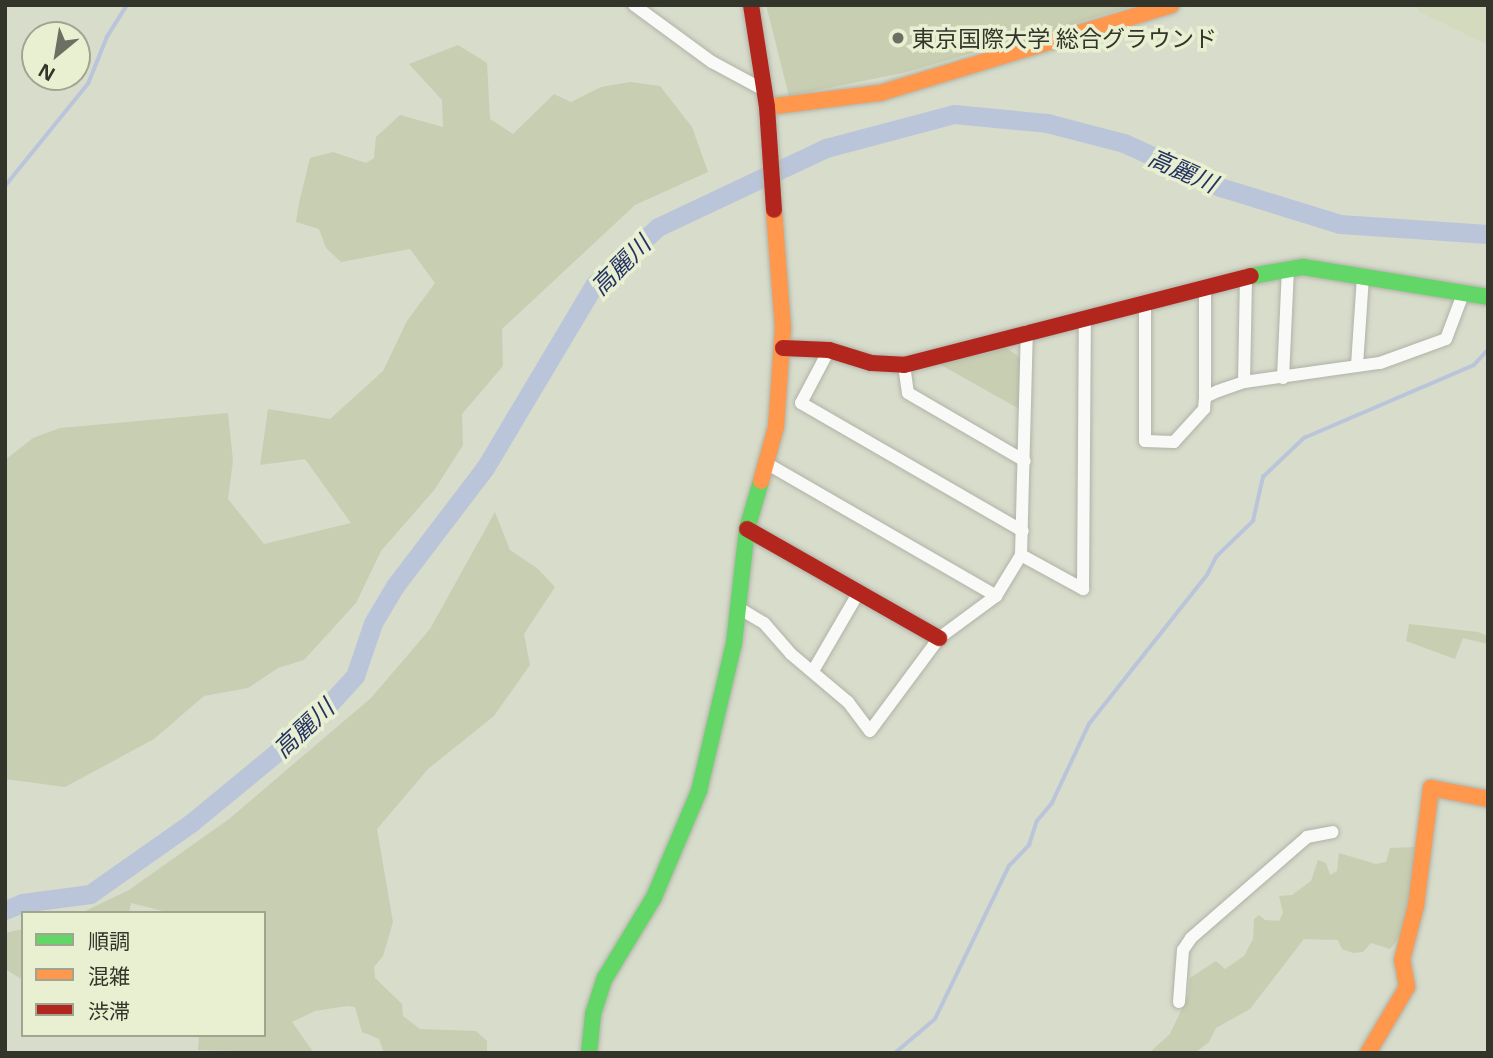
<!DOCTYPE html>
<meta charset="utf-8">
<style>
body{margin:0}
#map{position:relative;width:1493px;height:1058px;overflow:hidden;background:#d8dccb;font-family:"Noto Sans","Noto Sans JP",sans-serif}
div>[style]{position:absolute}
.built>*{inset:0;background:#d4dabe}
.green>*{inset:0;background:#c8ceb1}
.stream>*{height:3.5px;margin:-1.75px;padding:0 1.75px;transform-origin:1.75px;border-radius:1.75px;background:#bbc5da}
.river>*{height:19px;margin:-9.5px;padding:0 9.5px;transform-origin:9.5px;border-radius:9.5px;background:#bbc5da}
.roads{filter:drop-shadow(0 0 2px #afb2a6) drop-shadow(0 0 2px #afb2a6)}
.street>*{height:12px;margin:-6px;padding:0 6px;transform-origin:6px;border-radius:6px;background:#f9faf7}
.fast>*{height:16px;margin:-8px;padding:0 8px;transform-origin:8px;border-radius:8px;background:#63d668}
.slow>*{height:16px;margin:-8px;padding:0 8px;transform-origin:8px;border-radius:8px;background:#ff974d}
.jam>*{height:16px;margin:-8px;padding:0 8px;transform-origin:8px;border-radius:8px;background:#b3261e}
.dots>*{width:19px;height:19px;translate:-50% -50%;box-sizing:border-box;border:4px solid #e9f0d2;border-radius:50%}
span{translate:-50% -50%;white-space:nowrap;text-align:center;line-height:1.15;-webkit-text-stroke:7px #e9f0d2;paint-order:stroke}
.poi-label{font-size:23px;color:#33352a}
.left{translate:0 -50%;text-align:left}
.water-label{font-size:24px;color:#253262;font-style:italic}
.frame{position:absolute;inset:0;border:7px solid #33352a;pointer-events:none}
.legend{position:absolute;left:21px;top:911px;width:245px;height:126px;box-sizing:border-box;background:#e9f0d2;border:2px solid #a0a58f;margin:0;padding:9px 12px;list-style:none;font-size:21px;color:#33352a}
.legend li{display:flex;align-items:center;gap:14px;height:35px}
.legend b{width:35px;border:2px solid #a0a58f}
.north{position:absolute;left:21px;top:21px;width:70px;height:70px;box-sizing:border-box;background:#e9f0d2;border:2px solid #a0a58f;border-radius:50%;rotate:210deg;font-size:19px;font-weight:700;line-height:28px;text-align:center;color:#33352a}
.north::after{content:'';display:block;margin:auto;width:24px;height:32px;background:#6d6f62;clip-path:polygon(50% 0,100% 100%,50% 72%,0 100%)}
</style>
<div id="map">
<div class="built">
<div style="clip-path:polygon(1418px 5px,1488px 5px,1488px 45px,1418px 11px)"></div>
</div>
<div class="green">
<div style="clip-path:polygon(766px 5px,1137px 5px,907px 72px,789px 96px)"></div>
<div style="clip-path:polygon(458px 45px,487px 63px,490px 119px,513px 134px,554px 94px,571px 102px,601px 87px,630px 82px,660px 86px,692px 127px,708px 172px,635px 205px,502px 329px,503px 366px,462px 414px,463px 445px,435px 489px,381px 551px,356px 603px,304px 660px,278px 668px,248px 688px,204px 696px,154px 739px,65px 787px,5px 779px,5px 460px,33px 438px,60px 428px,228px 413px,233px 461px,228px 499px,264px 544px,351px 523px,305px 459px,260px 465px,268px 409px,330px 419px,383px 371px,407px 321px,435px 283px,410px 249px,341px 262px,326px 248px,319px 229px,296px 222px,299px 203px,310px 158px,333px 152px,366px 163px,374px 158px,376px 137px,400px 115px,443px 127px,442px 100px,409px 64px)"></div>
<div style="clip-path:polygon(1001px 343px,1021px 359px,1021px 410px,934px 361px)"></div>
<div style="clip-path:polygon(495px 512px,510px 550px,538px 569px,555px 587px,524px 634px,530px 665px,494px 716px,428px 769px,377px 829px,393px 922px,383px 956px,374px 967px,375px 978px,402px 1004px,403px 1016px,420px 1029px,476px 1031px,487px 1041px,487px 1053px,384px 1053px,379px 1039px,362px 1032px,355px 1007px,347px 1006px,315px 1011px,292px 1022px,314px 1053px,198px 1050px,199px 1035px,264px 1035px,264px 913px,171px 913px,131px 903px,129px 913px,81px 913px,129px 890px,229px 819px,371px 698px,430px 629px)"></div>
<div style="clip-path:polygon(1409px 624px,1478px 632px,1488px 636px,1488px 644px,1463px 638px,1455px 659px,1406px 641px)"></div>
<div style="clip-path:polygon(1415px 847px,1418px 854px,1405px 930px,1390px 949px,1371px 943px,1363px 952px,1353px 953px,1342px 949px,1338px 940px,1304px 939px,1250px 1009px,1216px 1028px,1209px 1042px,1195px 1053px,1149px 1053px,1170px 1034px,1188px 996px,1190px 978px,1216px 961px,1225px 969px,1244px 956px,1253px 939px,1254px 919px,1259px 915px,1265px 920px,1279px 921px,1283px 913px,1279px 896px,1292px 895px,1311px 881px,1318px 860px,1326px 863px,1330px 875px,1337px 871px,1339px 853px,1376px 864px,1386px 862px,1390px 848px)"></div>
<div style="clip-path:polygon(23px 929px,23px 980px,5px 969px,5px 933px)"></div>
</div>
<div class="stream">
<div style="left:5px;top:186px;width:132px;rotate:-50.9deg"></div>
<div style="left:88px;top:84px;width:51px;rotate:-68deg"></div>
<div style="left:107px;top:37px;width:38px;rotate:-58deg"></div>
<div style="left:895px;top:1053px;width:52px;rotate:-40.4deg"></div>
<div style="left:935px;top:1019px;width:170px;rotate:-64.2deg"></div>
<div style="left:1009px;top:866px;width:29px;rotate:-46deg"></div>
<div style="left:1029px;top:845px;width:25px;rotate:-72deg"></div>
<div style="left:1037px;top:821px;width:23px;rotate:-50deg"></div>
<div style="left:1052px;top:803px;width:87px;rotate:-64.9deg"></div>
<div style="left:1089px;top:724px;width:190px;rotate:-51.6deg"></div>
<div style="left:1207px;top:575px;width:20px;rotate:-63deg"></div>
<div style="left:1216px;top:557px;width:52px;rotate:-44.2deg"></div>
<div style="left:1253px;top:521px;width:45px;rotate:-77.2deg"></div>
<div style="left:1263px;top:477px;width:57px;rotate:-43.6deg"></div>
<div style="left:1304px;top:438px;width:185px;rotate:-23.2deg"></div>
<div style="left:1474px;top:365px;width:21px;rotate:-47deg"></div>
</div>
<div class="river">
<div style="left:5px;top:910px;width:18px;rotate:-22deg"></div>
<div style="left:22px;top:903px;width:69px;rotate:-7.5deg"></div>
<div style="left:90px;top:894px;width:123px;rotate:-35.1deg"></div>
<div style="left:191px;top:823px;width:154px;rotate:-39.5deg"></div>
<div style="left:310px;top:725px;width:67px;rotate:-47.4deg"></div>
<div style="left:355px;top:676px;width:56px;rotate:-71.2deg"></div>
<div style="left:373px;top:623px;width:43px;rotate:-59.3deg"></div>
<div style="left:395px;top:586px;width:148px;rotate:-52.7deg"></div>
<div style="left:485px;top:468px;width:213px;rotate:-59.2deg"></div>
<div style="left:594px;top:285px;width:86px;rotate:-42.2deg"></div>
<div style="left:658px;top:227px;width:186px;rotate:-25.2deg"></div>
<div style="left:826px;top:148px;width:132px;rotate:-14.9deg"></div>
<div style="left:954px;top:114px;width:93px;rotate:5.5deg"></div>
<div style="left:1047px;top:123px;width:80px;rotate:14.6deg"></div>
<div style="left:1124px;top:143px;width:106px;rotate:24.6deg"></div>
<div style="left:1220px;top:187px;width:126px;rotate:17.1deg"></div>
<div style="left:1340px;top:224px;width:148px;rotate:3.9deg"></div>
</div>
<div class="roads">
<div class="street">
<div style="left:634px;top:5px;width:97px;rotate:36.2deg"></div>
<div style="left:712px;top:62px;width:59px;rotate:28.3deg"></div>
<div style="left:1205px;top:288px;width:109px;rotate:90deg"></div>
<div style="left:1145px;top:302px;width:139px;rotate:90deg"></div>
<div style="left:1145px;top:441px;width:29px;rotate:2deg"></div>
<div style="left:1174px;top:442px;width:45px;rotate:-47.7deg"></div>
<div style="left:1204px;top:409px;width:12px;rotate:-85deg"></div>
<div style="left:1205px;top:397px;width:14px;rotate:-25deg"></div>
<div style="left:1218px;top:391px;width:28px;rotate:-19deg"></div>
<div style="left:1244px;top:382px;width:137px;rotate:-8deg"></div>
<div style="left:1380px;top:363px;width:70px;rotate:-20deg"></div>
<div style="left:1446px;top:339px;width:48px;rotate:-69.3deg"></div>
<div style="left:829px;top:350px;width:60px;rotate:117.8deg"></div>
<div style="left:801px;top:403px;width:256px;rotate:30deg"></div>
<div style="left:904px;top:365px;width:28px;rotate:82deg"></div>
<div style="left:908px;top:393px;width:135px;rotate:30.2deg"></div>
<div style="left:1357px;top:365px;width:88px;rotate:-86.1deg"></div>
<div style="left:1283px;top:378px;width:110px;rotate:-87.4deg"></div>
<div style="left:1244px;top:382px;width:107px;rotate:-88.9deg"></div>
<div style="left:766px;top:463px;width:266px;rotate:30deg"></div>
<div style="left:1021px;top:555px;width:71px;rotate:28.7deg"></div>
<div style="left:1083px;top:589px;width:272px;rotate:-89.6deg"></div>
<div style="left:737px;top:607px;width:31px;rotate:31deg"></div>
<div style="left:764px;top:623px;width:41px;rotate:48.9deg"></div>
<div style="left:791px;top:654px;width:75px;rotate:40.1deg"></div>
<div style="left:848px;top:702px;width:36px;rotate:53deg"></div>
<div style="left:870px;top:731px;width:116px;rotate:-53.4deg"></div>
<div style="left:939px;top:638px;width:71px;rotate:-36.4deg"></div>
<div style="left:996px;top:596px;width:48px;rotate:-58.6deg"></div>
<div style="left:1021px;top:555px;width:224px;rotate:-88.5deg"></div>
<div style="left:813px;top:671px;width:91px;rotate:-59.8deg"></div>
<div style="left:1179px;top:1002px;width:52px;rotate:-85.6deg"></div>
<div style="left:1183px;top:950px;width:14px;rotate:-56deg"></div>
<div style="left:1191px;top:938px;width:154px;rotate:-41deg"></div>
<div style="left:1307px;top:837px;width:26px;rotate:-11deg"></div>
</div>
<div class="fast">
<div style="left:1251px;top:276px;width:53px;rotate:-9.8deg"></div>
<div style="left:1303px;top:267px;width:187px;rotate:9.2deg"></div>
<div style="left:589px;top:1053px;width:39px;rotate:-84deg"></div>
<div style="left:593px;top:1014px;width:38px;rotate:-72deg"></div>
<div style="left:605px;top:978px;width:95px;rotate:-58.8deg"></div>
<div style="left:654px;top:897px;width:115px;rotate:-67deg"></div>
<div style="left:699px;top:791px;width:152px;rotate:-76.7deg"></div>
<div style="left:734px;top:643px;width:115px;rotate:-83.5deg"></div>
<div style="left:747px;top:529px;width:50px;rotate:-73.7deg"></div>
</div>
<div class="slow">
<div style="left:767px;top:107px;width:114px;rotate:-7.1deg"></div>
<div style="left:880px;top:93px;width:304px;rotate:-16.8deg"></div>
<div style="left:761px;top:481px;width:56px;rotate:-74.5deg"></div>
<div style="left:776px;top:427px;width:99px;rotate:-86deg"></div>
<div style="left:783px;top:328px;width:118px;rotate:-94.4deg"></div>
<div style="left:1368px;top:1053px;width:77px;rotate:-59.4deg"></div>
<div style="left:1407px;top:987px;width:27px;rotate:-100deg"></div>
<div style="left:1402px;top:960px;width:56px;rotate:-75.5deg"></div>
<div style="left:1416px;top:906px;width:119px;rotate:-82.8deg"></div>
<div style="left:1431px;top:788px;width:58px;rotate:10.9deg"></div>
</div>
<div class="jam">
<div style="left:751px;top:5px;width:103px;rotate:81.1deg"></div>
<div style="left:767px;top:107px;width:103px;rotate:86.1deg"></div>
<div style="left:783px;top:348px;width:46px;rotate:2.5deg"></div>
<div style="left:829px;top:350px;width:44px;rotate:17.2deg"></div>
<div style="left:871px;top:363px;width:33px;rotate:3deg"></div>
<div style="left:904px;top:365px;width:358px;rotate:-14.4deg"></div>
<div style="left:747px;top:529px;width:221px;rotate:29.6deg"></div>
</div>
</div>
<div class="dots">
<div style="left:898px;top:38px;background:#6d6f62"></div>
</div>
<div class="poi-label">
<span class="left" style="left:912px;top:38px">東京国際大学 総合グラウンド</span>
</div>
<div class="water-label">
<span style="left:1183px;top:170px;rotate:24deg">高麗川</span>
<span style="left:620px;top:265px;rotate:-45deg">高麗川</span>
<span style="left:303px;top:728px;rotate:-43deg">高麗川</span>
</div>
<div class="frame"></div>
<ul class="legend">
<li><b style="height:9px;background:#63d668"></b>順調</li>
<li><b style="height:9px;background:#ff974d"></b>混雑</li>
<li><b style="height:9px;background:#b3261e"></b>渋滞</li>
</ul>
<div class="north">N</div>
</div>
